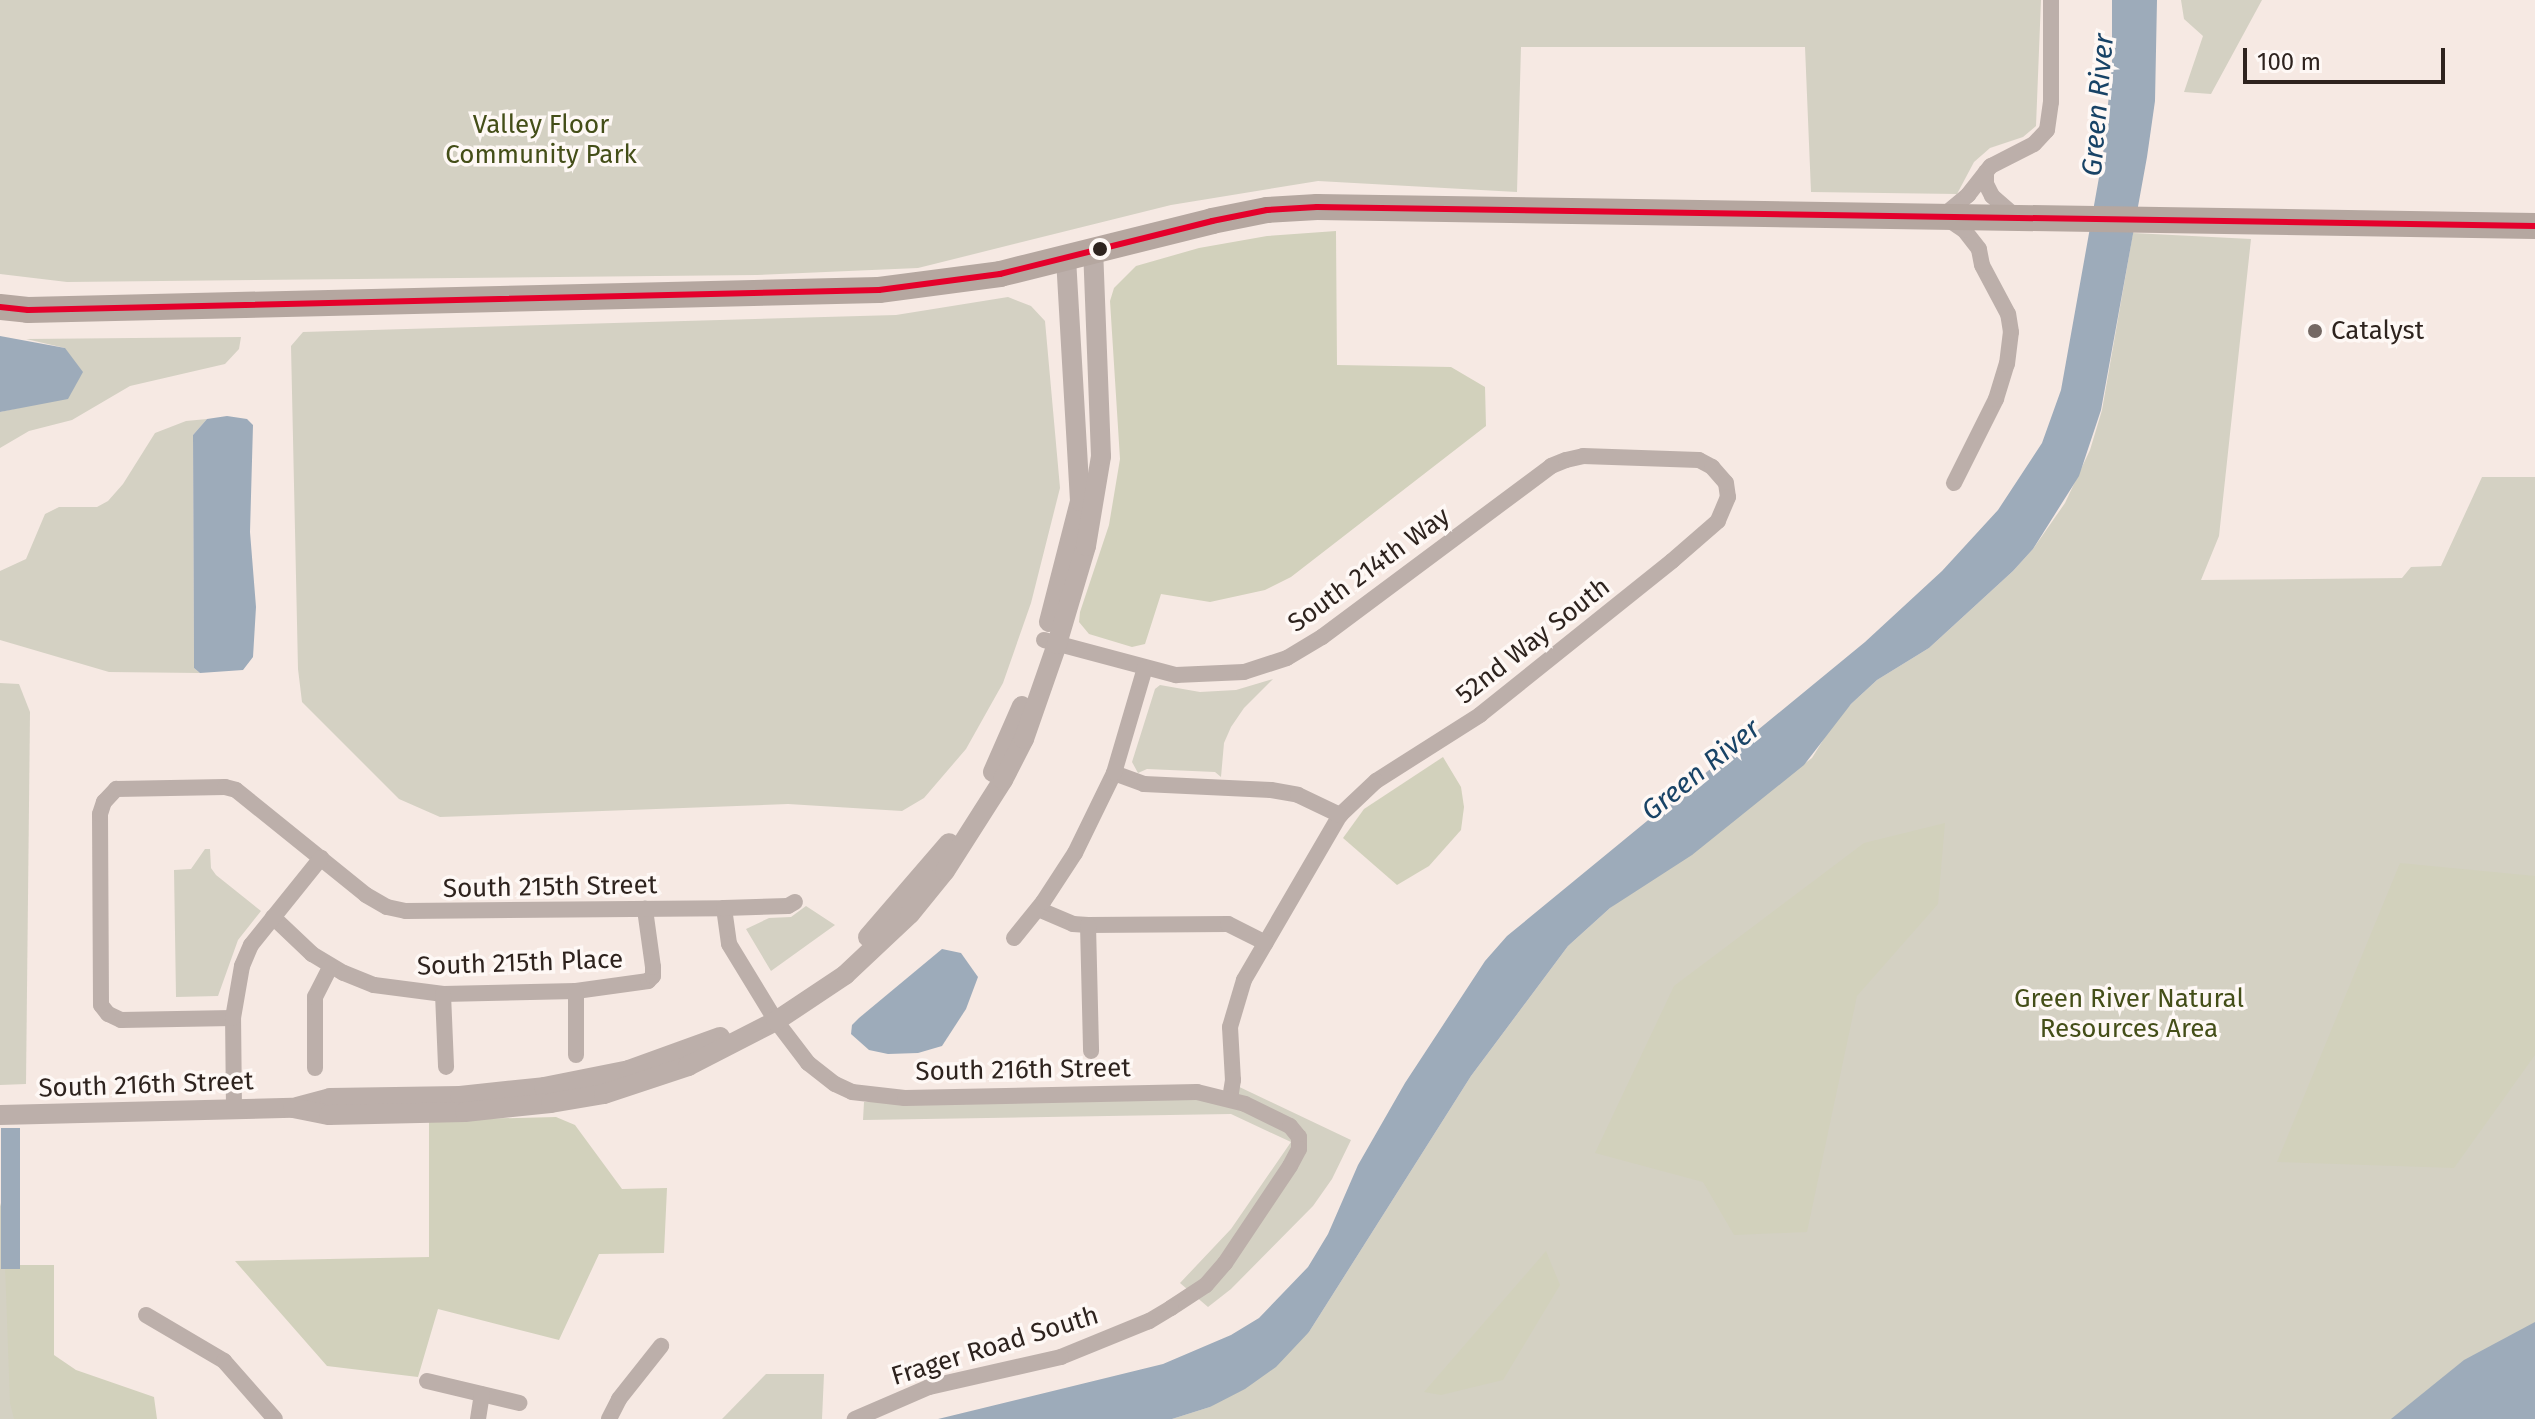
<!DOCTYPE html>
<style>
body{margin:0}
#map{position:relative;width:2535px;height:1419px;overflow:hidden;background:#f6e9e3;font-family:"Fira Sans",sans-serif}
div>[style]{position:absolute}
.green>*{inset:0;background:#d4d1c3}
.forest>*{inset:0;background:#d2d1bc}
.water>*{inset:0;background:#9dabba;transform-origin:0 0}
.minor>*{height:16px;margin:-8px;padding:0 8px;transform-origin:8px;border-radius:8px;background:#bcafaa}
.tertiary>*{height:20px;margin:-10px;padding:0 10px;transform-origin:10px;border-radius:10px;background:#bcafaa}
.primary>*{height:26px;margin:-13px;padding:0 13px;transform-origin:13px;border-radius:13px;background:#b5a7a0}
.bus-1>*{height:6px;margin:-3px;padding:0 3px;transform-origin:3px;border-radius:3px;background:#e4002b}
.dots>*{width:22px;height:22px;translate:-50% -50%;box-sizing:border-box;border:4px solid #fef8f5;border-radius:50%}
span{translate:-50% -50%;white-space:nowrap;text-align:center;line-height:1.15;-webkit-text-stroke:7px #fef8f5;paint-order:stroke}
.park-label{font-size:26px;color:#444e18}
.poi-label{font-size:26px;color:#2e231e}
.left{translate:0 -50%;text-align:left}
.street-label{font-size:26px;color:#2e231e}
.water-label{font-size:28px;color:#184366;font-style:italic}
.scale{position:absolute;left:2243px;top:48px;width:202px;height:36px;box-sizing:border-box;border:4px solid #2e231e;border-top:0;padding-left:10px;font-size:24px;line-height:28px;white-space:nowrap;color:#2e231e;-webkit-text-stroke:6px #fef8f5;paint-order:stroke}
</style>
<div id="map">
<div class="green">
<div style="clip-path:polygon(0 0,2041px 0,2036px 126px,2023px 137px,1990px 148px,1974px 162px,1957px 194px,1811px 192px,1805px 47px,1521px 47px,1517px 192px,1318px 181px,1171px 205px,918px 268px,757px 275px,67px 282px,0 274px)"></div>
<div style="clip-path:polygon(2181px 0,2262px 0,2211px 94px,2184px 92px,2203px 36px,2184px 19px)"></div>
<div style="clip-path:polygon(2133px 233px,2251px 239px,2219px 536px,2201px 580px,2402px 578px,2411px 567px,2441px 566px,2482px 477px,2535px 477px,2535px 1419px,1172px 1419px,1210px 1407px,1309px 1332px,1471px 1076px,1568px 946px,1610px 908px,1812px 758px,1836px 719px,1851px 704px,1877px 680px,1929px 648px,2013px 571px,2033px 549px,2065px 503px,2090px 450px,2102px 410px)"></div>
<div style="clip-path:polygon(1008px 297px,1031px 306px,1045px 321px,1060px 488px,1031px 603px,1003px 683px,966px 749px,924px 798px,902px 811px,788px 804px,440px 817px,399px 799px,302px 702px,298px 669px,291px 346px,303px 332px,896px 315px)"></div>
<div style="clip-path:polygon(241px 337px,239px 349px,225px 364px,130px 386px,72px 420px,29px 431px,0 448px,0 412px,31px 405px,65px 348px,26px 339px)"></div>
<div style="clip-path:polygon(207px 419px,193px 435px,194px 668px,200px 673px,109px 672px,0 640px,0 571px,26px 559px,45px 514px,59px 507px,97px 507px,108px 501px,123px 484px,155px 433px,186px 421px)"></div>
<div style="clip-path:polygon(1273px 679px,1244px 708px,1231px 727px,1224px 743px,1221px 777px,1215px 772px,1147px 769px,1138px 773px,1132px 762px,1155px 689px,1160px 685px,1200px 692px,1236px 690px)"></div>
<div style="clip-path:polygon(0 683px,19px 684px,30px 712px,26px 1084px,0 1085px)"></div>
<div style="clip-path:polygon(205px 849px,210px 849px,211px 868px,216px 875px,261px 911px,238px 940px,218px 996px,176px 997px,174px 870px,191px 869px)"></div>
<div style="clip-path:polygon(806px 906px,835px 925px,771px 971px,746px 929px,769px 918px,791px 917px)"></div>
<div style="clip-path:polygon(1231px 1083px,1351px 1140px,1332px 1179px,1313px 1206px,1231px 1289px,1208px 1307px,1180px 1283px,1231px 1229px,1291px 1142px,1231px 1114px,863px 1120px,864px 1102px,1230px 1095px)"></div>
<div style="clip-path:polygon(0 1203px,18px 1265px,34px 1419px,0 1419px)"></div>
<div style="clip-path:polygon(766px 1374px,824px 1374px,822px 1419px,722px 1419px)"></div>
</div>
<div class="forest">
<div style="clip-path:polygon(1336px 231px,1337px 365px,1451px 367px,1485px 387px,1486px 426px,1291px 577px,1265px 590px,1210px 602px,1161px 594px,1145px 644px,1132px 647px,1089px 634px,1079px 622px,1080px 612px,1109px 525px,1120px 459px,1110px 301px,1114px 288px,1136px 266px,1199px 248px,1267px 236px)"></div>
<div style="clip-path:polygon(1443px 757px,1461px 787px,1464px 807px,1461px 830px,1429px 866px,1397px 885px,1343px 838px,1364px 809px)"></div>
<div style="clip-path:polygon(1945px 823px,1938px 904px,1857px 996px,1807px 1232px,1734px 1235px,1703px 1182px,1595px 1153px,1674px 986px,1864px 843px)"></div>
<div style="clip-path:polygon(2400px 863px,2535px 876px,2535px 1055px,2454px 1168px,2277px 1162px)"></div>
<div style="clip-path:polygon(556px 1117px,575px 1125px,622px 1189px,667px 1188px,664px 1253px,599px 1254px,559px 1340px,438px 1309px,418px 1377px,327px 1366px,235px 1261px,429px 1257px,429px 1120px)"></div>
<div style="clip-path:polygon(1546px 1251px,1560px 1285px,1503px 1380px,1441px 1395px,1424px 1392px)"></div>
<div style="clip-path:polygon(5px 1265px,54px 1265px,54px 1355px,76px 1370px,154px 1397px,157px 1419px,14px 1419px,10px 1403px)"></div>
</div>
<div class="water">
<div style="clip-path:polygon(2112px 0,2157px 0,2155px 101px,2147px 157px,2101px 410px,2079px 476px,2033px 549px,2013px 571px,1929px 648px,1877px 680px,1851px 704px,1804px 765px,1692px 855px,1610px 908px,1568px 946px,1471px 1076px,1309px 1332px,1276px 1367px,1245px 1389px,1210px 1407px,1172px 1419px,938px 1419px,1163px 1364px,1231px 1335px,1259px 1318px,1308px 1267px,1328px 1234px,1358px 1165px,1405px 1083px,1485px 961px,1507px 936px,1865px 642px,1942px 571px,1998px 510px,2042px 443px,2061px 390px,2103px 155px,2112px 64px)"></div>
<div style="clip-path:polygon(0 336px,65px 348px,83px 372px,68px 399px,0 412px)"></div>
<div style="clip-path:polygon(227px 416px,247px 419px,253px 425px,250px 532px,256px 607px,253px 657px,243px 670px,200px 673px,194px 668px,193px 435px,207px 419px)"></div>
<div style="clip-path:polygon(942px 949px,961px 953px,978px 977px,966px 1009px,942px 1046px,918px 1053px,888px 1054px,869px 1050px,851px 1034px,852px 1025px,859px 1018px)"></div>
<div style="left:1px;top:1128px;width:19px;height:141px"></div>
<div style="clip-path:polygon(2535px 1322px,2535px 1419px,2391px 1419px,2464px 1360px)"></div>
</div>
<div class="minor">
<div style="left:1986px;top:172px;width:12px;rotate:90deg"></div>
<div style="left:1986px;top:184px;width:13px;rotate:63deg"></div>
<div style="left:1992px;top:196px;width:32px;rotate:41deg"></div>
<div style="left:1954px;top:483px;width:94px;rotate:-63.4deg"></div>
<div style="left:1996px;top:399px;width:37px;rotate:-73deg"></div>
<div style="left:2007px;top:364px;width:32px;rotate:-83deg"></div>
<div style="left:2011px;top:332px;width:18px;rotate:-99deg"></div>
<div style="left:2008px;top:314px;width:55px;rotate:-118deg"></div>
<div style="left:1982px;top:265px;width:16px;rotate:-101deg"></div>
<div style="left:1979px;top:249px;width:24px;rotate:-128deg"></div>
<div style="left:1964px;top:230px;width:25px;rotate:-146deg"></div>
<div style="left:1943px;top:216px;width:33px;rotate:-40deg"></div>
<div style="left:1968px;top:195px;width:37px;rotate:-52deg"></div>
<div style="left:1991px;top:166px;width:48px;rotate:-27.1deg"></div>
<div style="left:2034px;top:144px;width:19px;rotate:-47deg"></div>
<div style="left:2047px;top:130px;width:28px;rotate:-82deg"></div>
<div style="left:2051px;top:102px;width:102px;rotate:-90deg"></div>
<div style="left:1044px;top:640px;width:137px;rotate:14.9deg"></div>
<div style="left:1176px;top:675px;width:68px;rotate:-2.5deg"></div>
<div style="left:1244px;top:672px;width:45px;rotate:-18deg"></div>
<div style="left:1287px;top:658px;width:41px;rotate:-31deg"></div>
<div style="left:1322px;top:637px;width:286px;rotate:-36.7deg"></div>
<div style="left:1551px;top:466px;width:16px;rotate:-22deg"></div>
<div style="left:1566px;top:460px;width:17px;rotate:-13deg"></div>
<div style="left:1583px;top:456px;width:116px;rotate:2deg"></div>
<div style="left:1699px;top:460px;width:15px;rotate:28deg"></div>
<div style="left:1712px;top:467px;width:21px;rotate:49deg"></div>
<div style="left:1726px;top:483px;width:14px;rotate:82deg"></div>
<div style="left:1728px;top:497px;width:26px;rotate:113deg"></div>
<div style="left:1718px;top:521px;width:61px;rotate:139deg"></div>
<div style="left:1672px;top:561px;width:246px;rotate:141.3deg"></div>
<div style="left:1480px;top:715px;width:123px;rotate:147.6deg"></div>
<div style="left:1376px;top:781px;width:50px;rotate:136.6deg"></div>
<div style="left:1340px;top:815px;width:191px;rotate:120.2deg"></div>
<div style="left:1244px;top:980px;width:49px;rotate:106.6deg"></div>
<div style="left:1230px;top:1027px;width:53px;rotate:86.8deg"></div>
<div style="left:1233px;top:1080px;width:18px;rotate:99deg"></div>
<div style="left:1114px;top:773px;width:32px;rotate:20deg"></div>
<div style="left:1144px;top:784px;width:127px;rotate:2.7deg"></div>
<div style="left:1271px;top:790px;width:27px;rotate:10deg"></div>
<div style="left:1298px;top:795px;width:47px;rotate:25.5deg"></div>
<div style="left:724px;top:908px;width:36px;rotate:82deg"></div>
<div style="left:729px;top:944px;width:90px;rotate:58.6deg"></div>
<div style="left:776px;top:1021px;width:53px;rotate:52.7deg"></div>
<div style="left:808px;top:1063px;width:34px;rotate:38deg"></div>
<div style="left:835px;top:1084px;width:19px;rotate:25deg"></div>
<div style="left:852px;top:1092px;width:53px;rotate:6.5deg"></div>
<div style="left:905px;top:1098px;width:292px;rotate:-1.2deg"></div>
<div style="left:1197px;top:1092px;width:49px;rotate:14deg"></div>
<div style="left:1245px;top:1104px;width:50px;rotate:26.1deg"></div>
<div style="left:1290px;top:1126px;width:14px;rotate:51deg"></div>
<div style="left:1299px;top:1137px;width:12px;rotate:90deg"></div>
<div style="left:1299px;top:1149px;width:19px;rotate:118deg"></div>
<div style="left:1290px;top:1166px;width:117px;rotate:123.8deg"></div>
<div style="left:1225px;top:1263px;width:29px;rotate:131deg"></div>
<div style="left:1206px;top:1285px;width:42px;rotate:146.7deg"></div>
<div style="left:1171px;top:1308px;width:26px;rotate:149deg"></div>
<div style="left:1149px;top:1321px;width:95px;rotate:157.8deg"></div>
<div style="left:1061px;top:1357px;width:135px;rotate:167.2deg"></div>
<div style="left:929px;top:1387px;width:81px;rotate:156.6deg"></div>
<div style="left:1038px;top:909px;width:38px;rotate:23deg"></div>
<div style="left:1073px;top:924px;width:15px;rotate:4deg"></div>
<div style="left:1088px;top:925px;width:140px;rotate:-0.4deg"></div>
<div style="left:1228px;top:924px;width:42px;rotate:26.6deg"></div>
<div style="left:273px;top:917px;width:54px;rotate:43.5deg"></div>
<div style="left:312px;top:954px;width:37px;rotate:31deg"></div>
<div style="left:344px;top:973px;width:32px;rotate:22deg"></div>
<div style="left:374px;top:985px;width:70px;rotate:7.4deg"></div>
<div style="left:443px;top:994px;width:133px;rotate:-1.3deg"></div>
<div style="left:576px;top:991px;width:73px;rotate:-7.9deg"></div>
<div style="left:648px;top:981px;width:7px;rotate:-45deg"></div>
<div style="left:653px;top:976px;width:9px;rotate:-90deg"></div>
<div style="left:653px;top:967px;width:59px;rotate:-97.9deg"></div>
<div style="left:1088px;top:925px;width:126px;rotate:88.6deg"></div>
<div style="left:1014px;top:938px;width:46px;rotate:-51.1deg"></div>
<div style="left:1043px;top:902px;width:59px;rotate:-56.9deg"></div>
<div style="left:1075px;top:853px;width:89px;rotate:-64deg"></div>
<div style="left:1114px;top:773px;width:109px;rotate:-73.6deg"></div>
<div style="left:576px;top:991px;width:64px;rotate:90deg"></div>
<div style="left:443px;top:994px;width:73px;rotate:87.6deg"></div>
<div style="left:233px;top:1018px;width:112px;rotate:179deg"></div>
<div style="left:121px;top:1020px;width:14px;rotate:-155deg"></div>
<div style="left:108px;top:1014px;width:11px;rotate:-128deg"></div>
<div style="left:101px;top:1005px;width:191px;rotate:-90.3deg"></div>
<div style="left:100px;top:814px;width:13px;rotate:-72deg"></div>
<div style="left:104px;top:802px;width:18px;rotate:-47deg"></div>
<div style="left:116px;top:789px;width:109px;rotate:-1.1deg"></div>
<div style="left:225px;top:787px;width:11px;rotate:15deg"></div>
<div style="left:236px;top:790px;width:167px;rotate:38.9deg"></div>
<div style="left:366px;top:895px;width:24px;rotate:30deg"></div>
<div style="left:387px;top:907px;width:19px;rotate:12deg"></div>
<div style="left:406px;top:911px;width:318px;rotate:-0.5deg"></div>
<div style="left:724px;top:908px;width:64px;rotate:-1.8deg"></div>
<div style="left:788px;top:906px;width:8px;rotate:-30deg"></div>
<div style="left:315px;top:1068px;width:71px;rotate:-90deg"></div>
<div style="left:315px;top:997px;width:34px;rotate:-63deg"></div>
<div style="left:234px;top:1109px;width:91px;rotate:-90.6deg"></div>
<div style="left:233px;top:1018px;width:53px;rotate:-80.2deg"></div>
<div style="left:242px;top:966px;width:23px;rotate:-67deg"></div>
<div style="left:251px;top:945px;width:112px;rotate:-51.2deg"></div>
<div style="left:146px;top:1315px;width:91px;rotate:30.5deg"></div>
<div style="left:224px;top:1361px;width:77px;rotate:48.7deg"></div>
<div style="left:427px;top:1381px;width:95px;rotate:13.4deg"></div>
<div style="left:478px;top:1419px;width:25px;rotate:-81deg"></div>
<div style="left:609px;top:1419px;width:22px;rotate:-63deg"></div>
<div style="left:619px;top:1399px;width:68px;rotate:-51.6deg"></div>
</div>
<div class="tertiary">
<div style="left:1049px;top:622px;width:125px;rotate:-75.6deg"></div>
<div style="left:1080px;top:501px;width:243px;rotate:-93.3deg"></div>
<div style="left:993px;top:772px;width:72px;rotate:-66.3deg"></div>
<div style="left:868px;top:937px;width:124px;rotate:-49.2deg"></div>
<div style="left:297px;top:1107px;width:34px;rotate:-15deg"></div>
<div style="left:330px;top:1098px;width:130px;rotate:-0.9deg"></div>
<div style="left:460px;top:1096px;width:84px;rotate:-6.1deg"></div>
<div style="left:544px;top:1087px;width:87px;rotate:-11.3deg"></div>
<div style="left:629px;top:1070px;width:97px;rotate:-19.9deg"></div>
<div style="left:0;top:1115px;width:293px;rotate:-1.4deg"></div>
<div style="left:293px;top:1108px;width:37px;rotate:11deg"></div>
<div style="left:329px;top:1115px;width:136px;rotate:-1.3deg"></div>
<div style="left:465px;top:1112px;width:86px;rotate:-6deg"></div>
<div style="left:551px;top:1103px;width:54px;rotate:-9.6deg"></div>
<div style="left:604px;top:1094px;width:89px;rotate:-18.4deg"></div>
<div style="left:688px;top:1066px;width:99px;rotate:-27.1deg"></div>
<div style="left:776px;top:1021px;width:83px;rotate:-33.7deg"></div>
<div style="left:845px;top:975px;width:89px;rotate:-43.2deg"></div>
<div style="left:910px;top:914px;width:55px;rotate:-50.9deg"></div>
<div style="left:945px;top:871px;width:108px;rotate:-57.5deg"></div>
<div style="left:1003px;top:780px;width:46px;rotate:-62.9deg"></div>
<div style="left:1024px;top:739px;width:101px;rotate:-70.8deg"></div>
<div style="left:1057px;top:644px;width:102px;rotate:-73.5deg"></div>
<div style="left:1086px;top:546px;width:91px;rotate:-80.5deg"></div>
<div style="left:1101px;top:456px;width:205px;rotate:-92.2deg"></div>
</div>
<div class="primary">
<div style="left:0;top:307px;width:28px;rotate:6deg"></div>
<div style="left:28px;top:310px;width:851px;rotate:-1.35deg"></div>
<div style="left:879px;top:290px;width:122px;rotate:-7.5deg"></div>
<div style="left:1000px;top:274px;width:219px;rotate:-14deg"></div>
<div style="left:1212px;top:221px;width:56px;rotate:-11.3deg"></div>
<div style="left:1267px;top:210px;width:50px;rotate:-3.4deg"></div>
<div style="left:1317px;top:207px;width:1218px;rotate:0.89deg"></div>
</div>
<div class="bus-1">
<div style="left:0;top:307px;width:28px;rotate:6deg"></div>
<div style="left:28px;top:310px;width:851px;rotate:-1.35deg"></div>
<div style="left:879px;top:290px;width:122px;rotate:-7.5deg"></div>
<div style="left:1000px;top:274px;width:219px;rotate:-14deg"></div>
<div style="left:1212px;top:221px;width:56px;rotate:-11.3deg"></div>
<div style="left:1267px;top:210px;width:50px;rotate:-3.4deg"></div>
<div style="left:1317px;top:207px;width:1218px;rotate:0.89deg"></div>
</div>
<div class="dots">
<div style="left:1100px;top:249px;background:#2e231e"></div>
<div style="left:2315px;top:331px;background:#746863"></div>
</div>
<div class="park-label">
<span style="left:541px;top:140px">Valley Floor<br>Community Park</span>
<span style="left:2129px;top:1014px">Green River Natural<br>Resources Area</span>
</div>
<div class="poi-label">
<span class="left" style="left:2331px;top:331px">Catalyst</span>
</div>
<div class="street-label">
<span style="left:1369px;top:570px;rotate:-36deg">South 214th Way</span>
<span style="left:1533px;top:641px;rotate:-38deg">52nd Way South</span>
<span style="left:550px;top:887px;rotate:-1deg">South 215th Street</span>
<span style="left:520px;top:963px;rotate:-2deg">South 215th Place</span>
<span style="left:1023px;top:1070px;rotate:-1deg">South 216th Street</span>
<span style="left:146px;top:1085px;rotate:-2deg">South 216th Street</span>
<span style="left:995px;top:1346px;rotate:-17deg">Frager Road South</span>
</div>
<div class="water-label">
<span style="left:2098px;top:105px;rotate:-85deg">Green River</span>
<span style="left:1701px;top:770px;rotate:-39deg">Green River</span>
</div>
<div class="scale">100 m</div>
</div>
